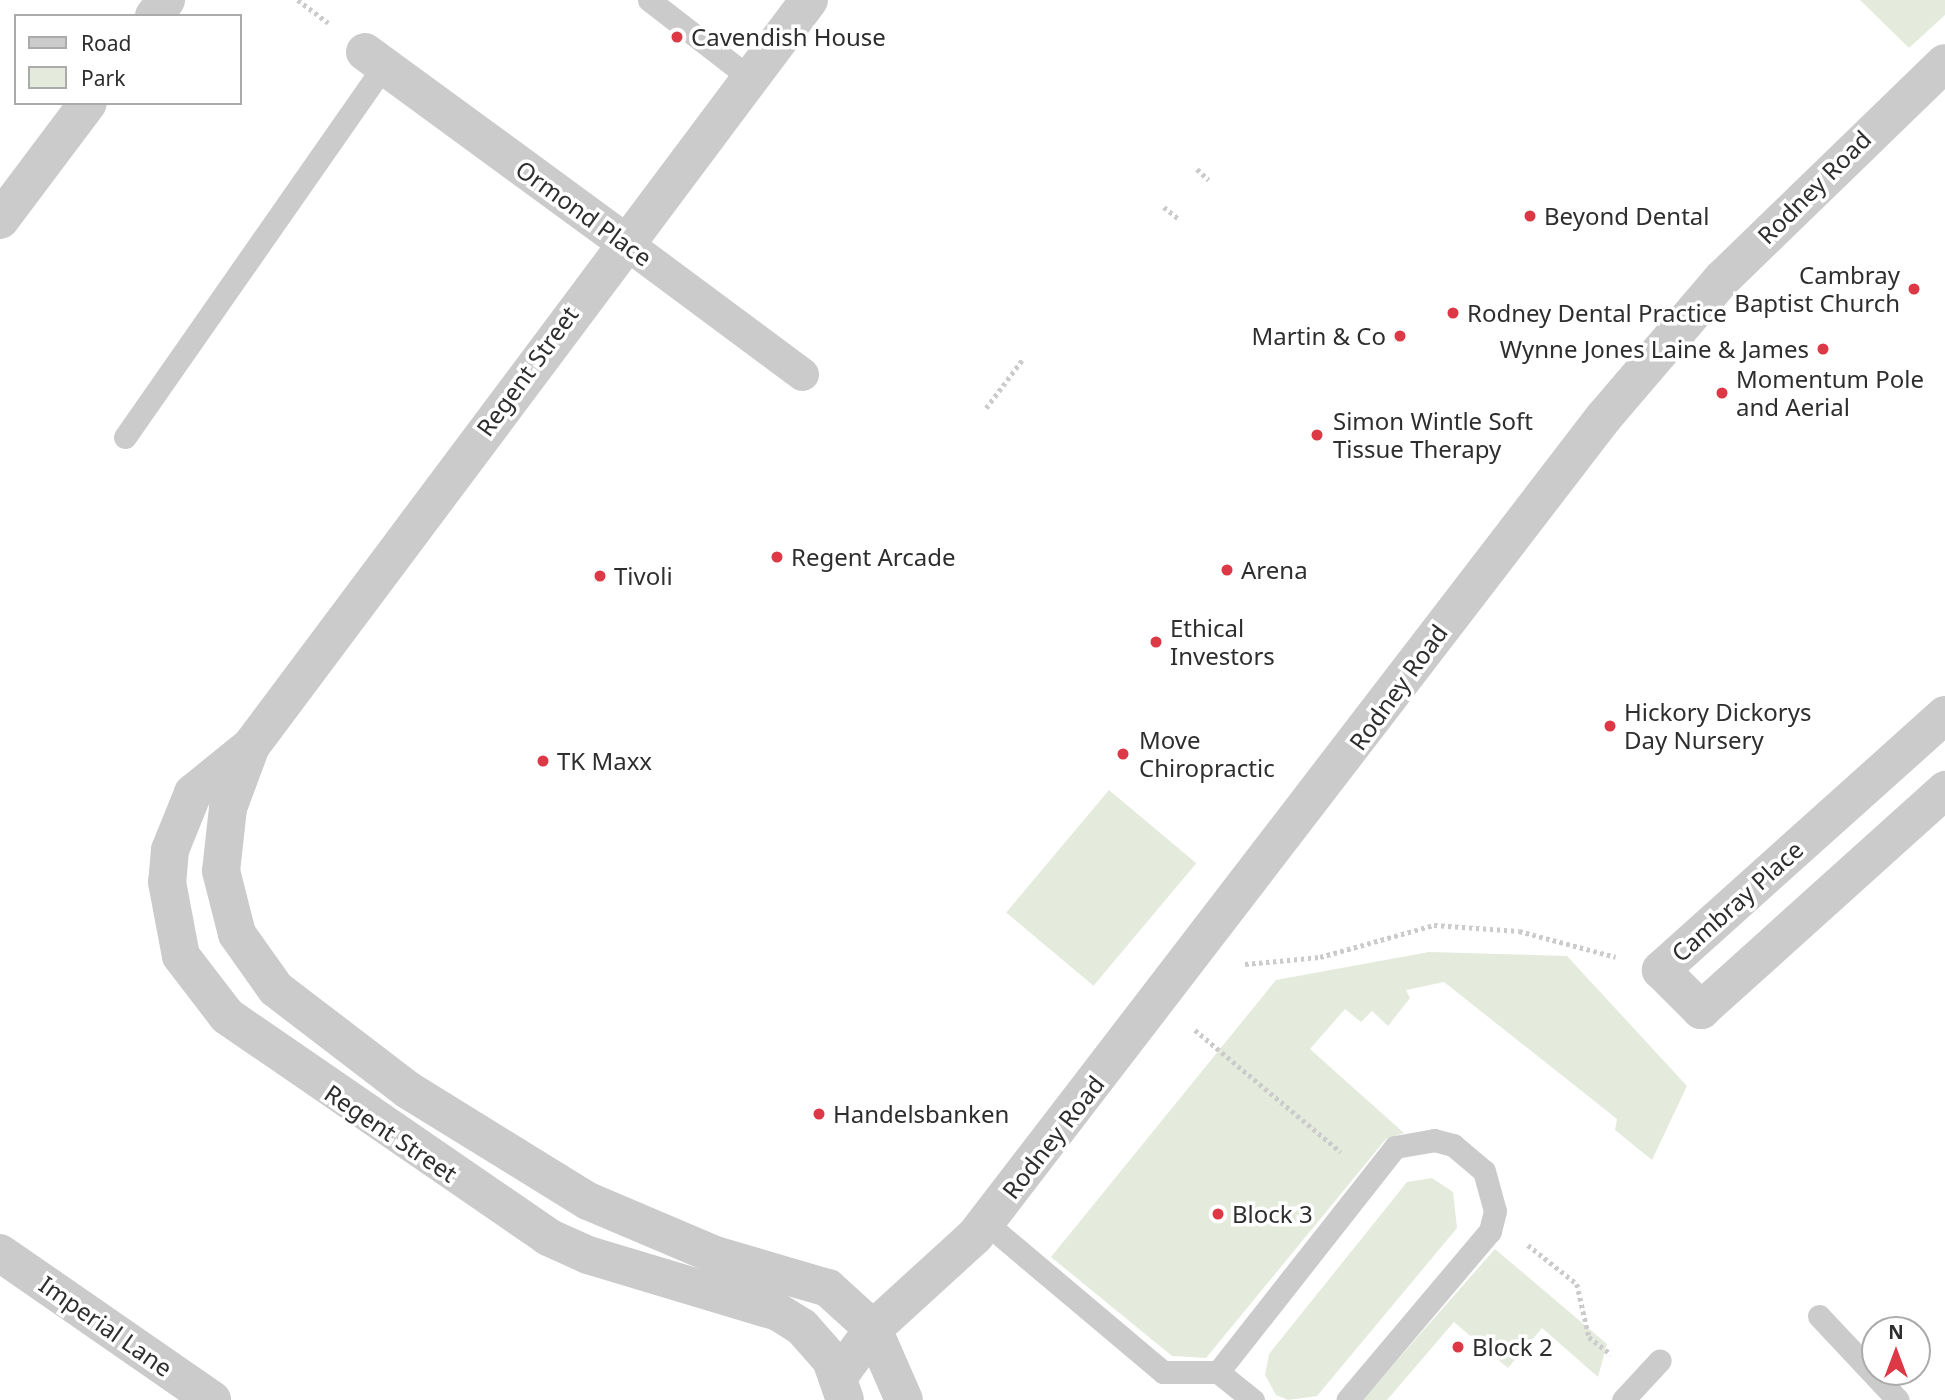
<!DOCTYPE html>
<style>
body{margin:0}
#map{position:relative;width:1945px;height:1400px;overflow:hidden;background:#fff;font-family:"Noto Sans",sans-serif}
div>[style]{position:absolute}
.green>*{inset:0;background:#e4ebdc;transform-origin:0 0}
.path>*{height:4.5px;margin-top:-2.25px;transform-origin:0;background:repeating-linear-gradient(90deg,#cbcbcb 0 3.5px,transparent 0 7px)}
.service>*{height:23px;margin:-11.5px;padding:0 11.5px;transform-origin:11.5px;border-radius:11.5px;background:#cbcbcb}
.pedestrian>*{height:33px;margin:-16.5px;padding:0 16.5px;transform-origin:16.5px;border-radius:16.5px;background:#cbcbcb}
.minor>*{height:38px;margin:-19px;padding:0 19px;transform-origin:19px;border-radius:19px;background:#cbcbcb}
.dots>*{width:19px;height:19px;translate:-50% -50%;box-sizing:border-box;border:4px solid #fff;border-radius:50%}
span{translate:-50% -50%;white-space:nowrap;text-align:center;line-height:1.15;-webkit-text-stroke:7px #fff;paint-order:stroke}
.poi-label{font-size:24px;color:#2e2e2e}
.left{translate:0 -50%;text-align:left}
.right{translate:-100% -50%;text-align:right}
.street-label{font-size:24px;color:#2e2e2e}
.legend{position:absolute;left:14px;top:14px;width:228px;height:91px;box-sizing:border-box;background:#fff;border:2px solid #ababab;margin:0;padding:9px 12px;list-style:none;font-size:21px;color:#2e2e2e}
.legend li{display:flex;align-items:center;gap:14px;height:35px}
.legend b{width:35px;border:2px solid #ababab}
.north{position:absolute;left:1861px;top:1316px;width:70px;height:70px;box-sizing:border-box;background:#fff;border:2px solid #ababab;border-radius:50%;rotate:0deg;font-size:19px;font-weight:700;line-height:28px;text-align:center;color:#2e2e2e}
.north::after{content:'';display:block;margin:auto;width:24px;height:32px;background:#dc3846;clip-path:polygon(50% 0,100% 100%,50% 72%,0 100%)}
</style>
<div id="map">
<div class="green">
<div style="clip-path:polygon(1860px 0,1945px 0,1945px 15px,1909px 48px)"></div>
<div style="left:1109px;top:790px;width:114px;height:160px;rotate:40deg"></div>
<div style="clip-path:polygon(1429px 952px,1567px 956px,1687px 1086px,1652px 1160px,1615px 1130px,1617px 1119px,1444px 982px,1406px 990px,1410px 998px,1388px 1026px,1372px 1011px,1361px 1022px,1345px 1009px,1310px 1049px,1404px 1133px,1386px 1139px,1206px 1358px,1172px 1356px,1051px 1257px,1276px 980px)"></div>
<div style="clip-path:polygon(1432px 1178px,1453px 1192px,1457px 1228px,1317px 1396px,1288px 1400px,1276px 1395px,1265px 1375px,1269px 1354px,1407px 1182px)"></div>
<div style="clip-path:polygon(1495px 1249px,1607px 1344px,1598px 1377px,1542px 1328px,1508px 1368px,1454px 1322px,1387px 1400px,1362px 1400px)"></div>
</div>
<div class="path">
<div style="left:298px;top:0;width:38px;rotate:37deg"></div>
<div style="left:1197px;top:169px;width:16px;rotate:43deg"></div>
<div style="left:1164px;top:207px;width:19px;rotate:39deg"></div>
<div style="left:986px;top:408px;width:60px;rotate:-53.1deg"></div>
<div style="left:1245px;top:964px;width:75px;rotate:-5.3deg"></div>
<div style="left:1320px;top:957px;width:118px;rotate:-15.7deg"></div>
<div style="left:1434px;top:925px;width:85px;rotate:4deg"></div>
<div style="left:1519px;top:931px;width:100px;rotate:15deg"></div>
<div style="left:1195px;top:1030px;width:190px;rotate:39.9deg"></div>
<div style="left:1528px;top:1245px;width:63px;rotate:38.5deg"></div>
<div style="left:1577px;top:1284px;width:54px;rotate:77.2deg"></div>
<div style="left:1589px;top:1337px;width:28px;rotate:38deg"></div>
</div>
<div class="service">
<div style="left:649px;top:0;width:128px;rotate:37.7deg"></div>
<div style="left:125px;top:437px;width:452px;rotate:-55.1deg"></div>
<div style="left:986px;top:1223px;width:231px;rotate:40.1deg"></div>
<div style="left:1163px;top:1372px;width:55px"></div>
<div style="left:1218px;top:1372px;width:45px;rotate:38.7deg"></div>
<div style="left:1819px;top:1316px;width:115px;rotate:46.8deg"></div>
<div style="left:1218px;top:1372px;width:286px;rotate:-51.8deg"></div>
<div style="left:1395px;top:1147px;width:40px;rotate:-10deg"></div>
<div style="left:1434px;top:1140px;width:20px;rotate:15deg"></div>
<div style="left:1453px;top:1145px;width:40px;rotate:40deg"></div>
<div style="left:1484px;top:1171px;width:41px;rotate:74.6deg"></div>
<div style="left:1495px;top:1211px;width:21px;rotate:104deg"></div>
<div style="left:1490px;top:1231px;width:221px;rotate:130.2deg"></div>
<div style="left:1623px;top:1400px;width:54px;rotate:-47.2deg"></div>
</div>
<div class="pedestrian">
<div style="left:623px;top:241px;width:223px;rotate:36.6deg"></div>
</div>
<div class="minor">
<div style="left:809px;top:0;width:932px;rotate:126.8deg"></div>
<div style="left:251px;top:746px;width:75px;rotate:141deg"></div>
<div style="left:193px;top:793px;width:61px;rotate:112deg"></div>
<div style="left:170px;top:850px;width:32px;rotate:95deg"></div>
<div style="left:167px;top:882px;width:75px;rotate:79.3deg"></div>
<div style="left:181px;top:956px;width:76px;rotate:52.5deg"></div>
<div style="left:227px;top:1016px;width:390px;rotate:34.5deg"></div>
<div style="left:548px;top:1237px;width:44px;rotate:24.2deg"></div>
<div style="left:588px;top:1255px;width:198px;rotate:16.7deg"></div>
<div style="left:778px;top:1312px;width:28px;rotate:32deg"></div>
<div style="left:802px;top:1327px;width:44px;rotate:48.7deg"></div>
<div style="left:831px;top:1360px;width:42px;rotate:70.7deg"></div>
<div style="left:154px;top:16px;width:20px;rotate:-53deg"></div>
<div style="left:365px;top:52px;width:320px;rotate:36.2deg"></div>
<div style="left:0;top:220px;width:146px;rotate:-53.1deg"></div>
<div style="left:1945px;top:715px;width:382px;rotate:138.1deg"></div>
<div style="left:1661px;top:970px;width:57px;rotate:45deg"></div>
<div style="left:1701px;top:1010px;width:329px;rotate:-42deg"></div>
<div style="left:251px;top:746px;width:66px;rotate:110.4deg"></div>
<div style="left:228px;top:808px;width:63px;rotate:96.3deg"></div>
<div style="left:221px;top:871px;width:65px;rotate:75.7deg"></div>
<div style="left:237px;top:934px;width:67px;rotate:54.7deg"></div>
<div style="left:276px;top:989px;width:166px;rotate:37.4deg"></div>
<div style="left:408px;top:1090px;width:211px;rotate:31.7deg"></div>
<div style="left:588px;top:1201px;width:138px;rotate:23deg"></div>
<div style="left:715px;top:1255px;width:118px;rotate:16.3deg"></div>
<div style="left:828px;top:1288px;width:61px;rotate:42.3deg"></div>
<div style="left:873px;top:1329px;width:77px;rotate:66.4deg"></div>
<div style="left:0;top:1253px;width:258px;rotate:34.7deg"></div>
<div style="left:839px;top:1376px;width:58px;rotate:-54.1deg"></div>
<div style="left:873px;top:1329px;width:138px;rotate:-42.4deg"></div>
<div style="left:975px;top:1236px;width:1033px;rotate:-52.48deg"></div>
<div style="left:1604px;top:417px;width:182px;rotate:-49.5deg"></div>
<div style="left:1722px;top:279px;width:310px;rotate:-44.1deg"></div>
</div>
<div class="dots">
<div style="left:677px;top:37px;background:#dc3846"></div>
<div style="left:1530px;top:216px;background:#dc3846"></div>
<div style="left:1914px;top:289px;background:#dc3846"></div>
<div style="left:1453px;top:313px;background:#dc3846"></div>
<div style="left:1400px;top:336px;background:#dc3846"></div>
<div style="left:1823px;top:349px;background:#dc3846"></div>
<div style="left:1722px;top:393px;background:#dc3846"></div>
<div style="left:1317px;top:435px;background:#dc3846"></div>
<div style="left:777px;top:557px;background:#dc3846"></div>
<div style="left:1227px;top:570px;background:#dc3846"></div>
<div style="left:600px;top:576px;background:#dc3846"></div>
<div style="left:1156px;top:642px;background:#dc3846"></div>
<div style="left:1610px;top:726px;background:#dc3846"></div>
<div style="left:1123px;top:754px;background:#dc3846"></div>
<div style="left:543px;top:761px;background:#dc3846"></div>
<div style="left:819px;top:1114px;background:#dc3846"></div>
<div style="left:1218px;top:1214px;background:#dc3846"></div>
<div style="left:1458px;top:1347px;background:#dc3846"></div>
</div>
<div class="poi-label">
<span class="left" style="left:691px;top:37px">Cavendish House</span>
<span class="left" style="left:1544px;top:216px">Beyond Dental</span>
<span class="right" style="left:1900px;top:289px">Cambray<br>Baptist Church</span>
<span class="left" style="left:1467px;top:313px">Rodney Dental Practice</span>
<span class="right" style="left:1386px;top:336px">Martin &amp; Co</span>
<span class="right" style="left:1809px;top:349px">Wynne Jones Laine &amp; James</span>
<span class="left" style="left:1736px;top:393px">Momentum Pole<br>and Aerial</span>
<span class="left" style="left:1333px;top:435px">Simon Wintle Soft<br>Tissue Therapy</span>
<span class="left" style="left:791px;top:557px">Regent Arcade</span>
<span class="left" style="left:1241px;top:570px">Arena</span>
<span class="left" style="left:614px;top:576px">Tivoli</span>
<span class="left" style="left:1170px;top:642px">Ethical<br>Investors</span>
<span class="left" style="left:1624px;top:726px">Hickory Dickorys<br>Day Nursery</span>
<span class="left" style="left:1139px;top:754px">Move<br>Chiropractic</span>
<span class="left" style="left:557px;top:761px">TK Maxx</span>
<span class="left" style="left:833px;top:1114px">Handelsbanken</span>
<span class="left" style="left:1232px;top:1214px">Block 3</span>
<span class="left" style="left:1472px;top:1347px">Block 2</span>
</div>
<div class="street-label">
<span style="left:1814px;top:187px;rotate:-45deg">Rodney Road</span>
<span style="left:584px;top:213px;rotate:36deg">Ormond Place</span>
<span style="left:527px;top:371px;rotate:-54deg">Regent Street</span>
<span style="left:1398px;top:687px;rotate:-54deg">Rodney Road</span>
<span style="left:1737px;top:901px;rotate:-42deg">Cambray Place</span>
<span style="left:391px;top:1133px;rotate:34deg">Regent Street</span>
<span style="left:1053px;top:1137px;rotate:-52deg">Rodney Road</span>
<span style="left:106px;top:1326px;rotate:35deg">Imperial Lane</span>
</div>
<ul class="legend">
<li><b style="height:9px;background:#cbcbcb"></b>Road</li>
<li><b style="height:19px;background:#e4ebdc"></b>Park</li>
</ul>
<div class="north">N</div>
</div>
